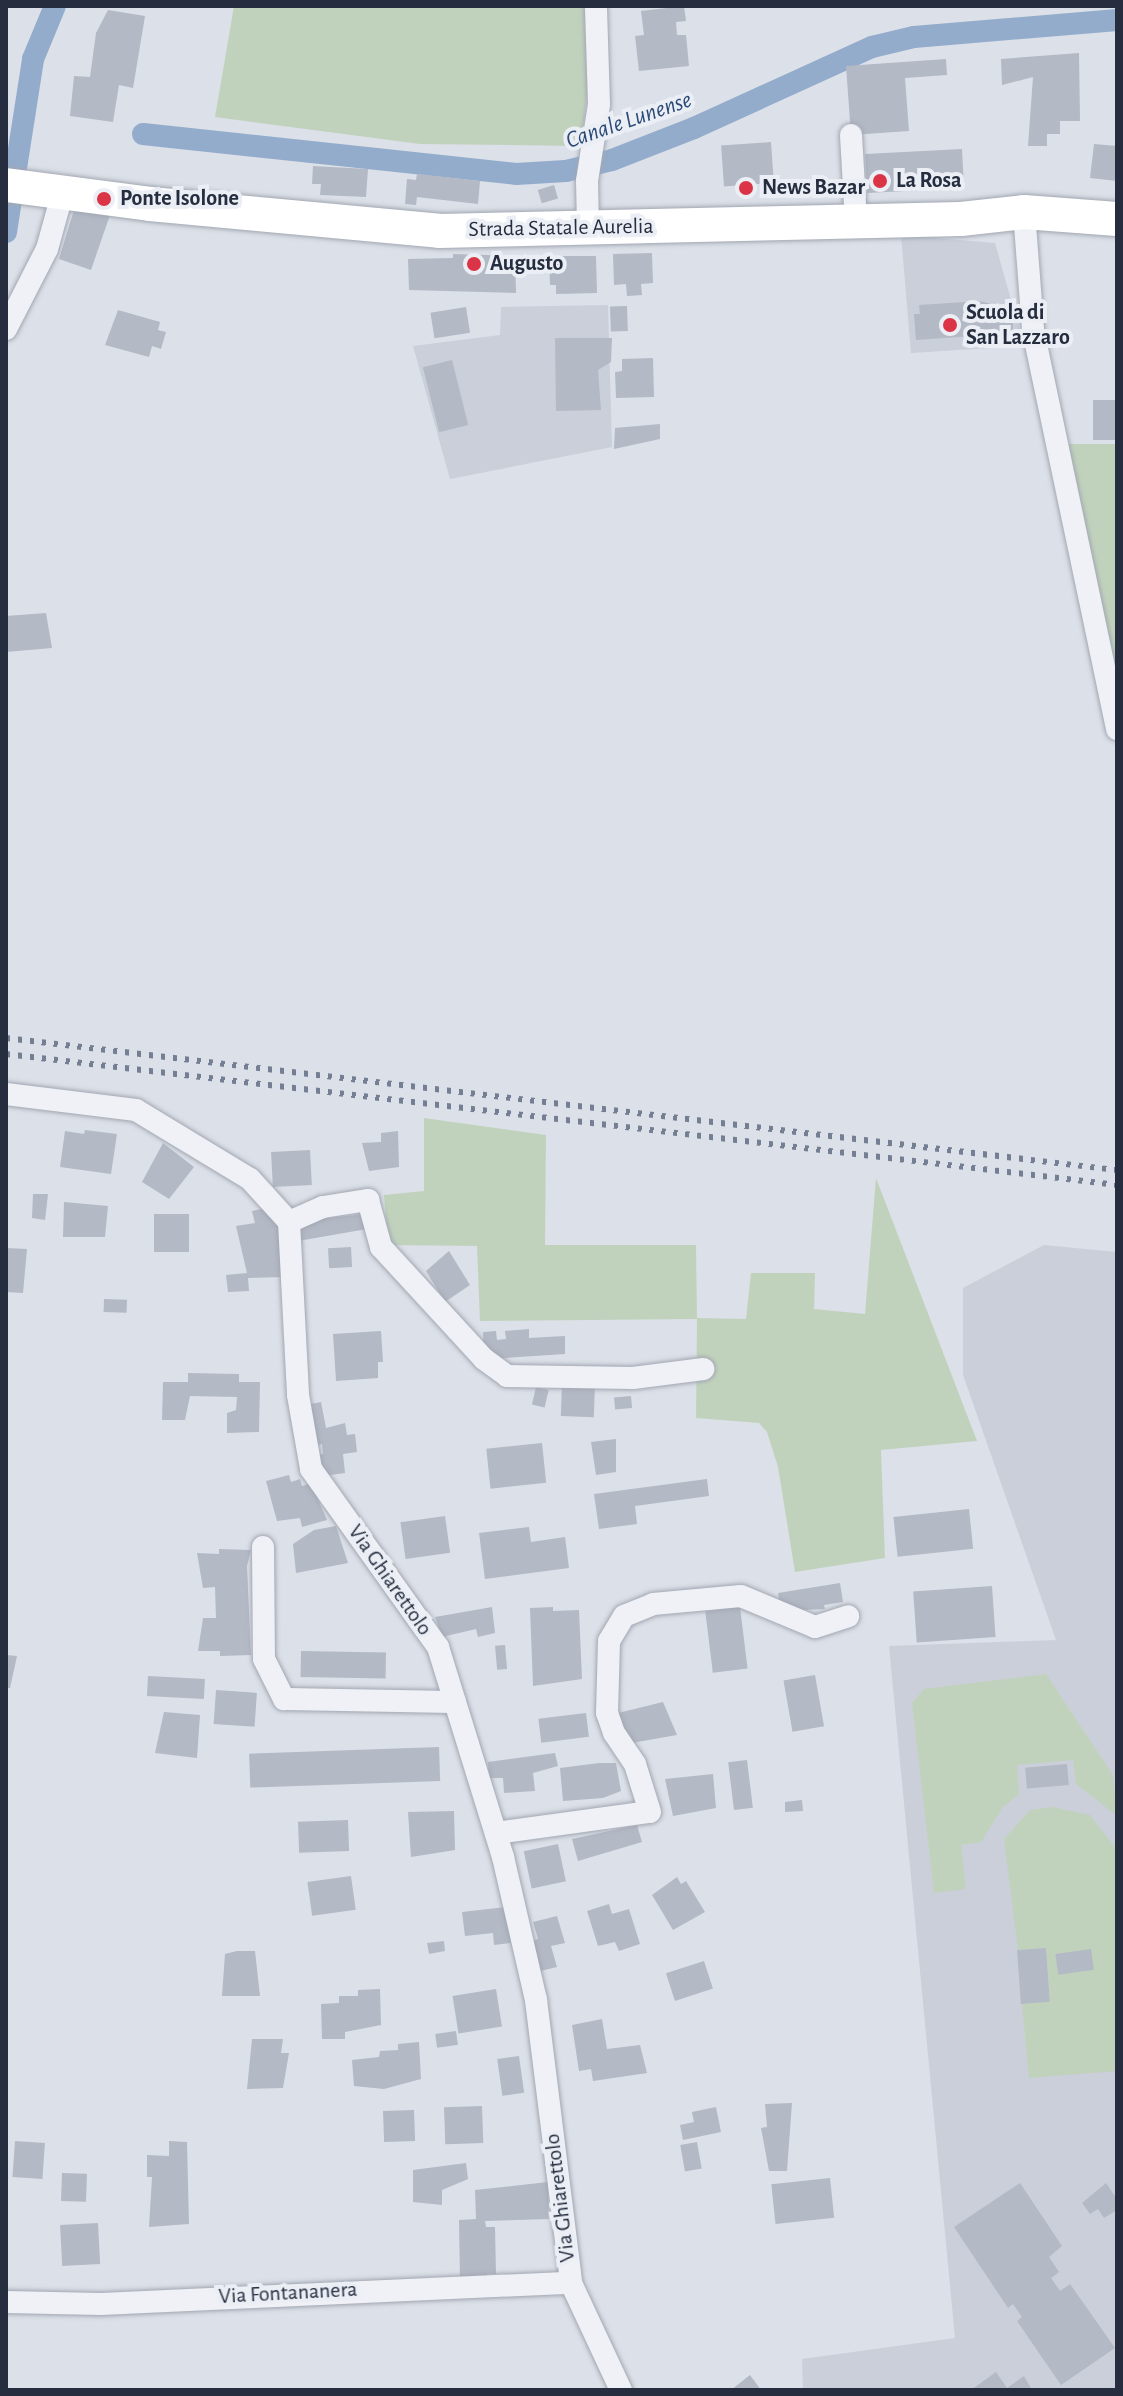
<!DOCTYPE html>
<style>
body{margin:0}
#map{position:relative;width:1123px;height:2396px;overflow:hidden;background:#dce0e8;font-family:"Alegreya Sans",sans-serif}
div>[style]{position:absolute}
.built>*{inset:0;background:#cacfda}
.green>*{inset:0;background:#c1d2bc}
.canal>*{height:22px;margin:-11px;padding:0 11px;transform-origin:11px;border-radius:11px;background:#93accc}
.building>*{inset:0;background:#b3b9c5;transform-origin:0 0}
.roads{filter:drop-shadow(0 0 2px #a1a7b2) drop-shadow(0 0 2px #a1a7b2)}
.minor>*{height:22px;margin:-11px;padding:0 11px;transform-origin:11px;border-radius:11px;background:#eff1f6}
.primary>*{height:34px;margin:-17px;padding:0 17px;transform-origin:17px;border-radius:17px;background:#fff}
.rail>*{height:6px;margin-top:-3px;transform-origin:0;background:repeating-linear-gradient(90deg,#747f93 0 4px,transparent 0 12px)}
.dots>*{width:22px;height:22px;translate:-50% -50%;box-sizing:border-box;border:4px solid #ebeff5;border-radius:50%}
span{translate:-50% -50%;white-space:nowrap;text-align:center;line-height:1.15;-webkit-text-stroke:8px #ebeff5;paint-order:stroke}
.poi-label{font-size:22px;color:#252d3f;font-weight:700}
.left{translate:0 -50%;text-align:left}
.street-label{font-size:22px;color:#252d3f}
.water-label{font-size:24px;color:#2b4a77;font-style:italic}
.frame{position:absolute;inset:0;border:8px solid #252d3f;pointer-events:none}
</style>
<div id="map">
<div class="built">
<div style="clip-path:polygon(901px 235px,995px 243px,1024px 346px,911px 353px)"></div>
<div style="clip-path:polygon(608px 305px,612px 447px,450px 479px,413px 346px,500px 335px,501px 307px)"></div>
<div style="clip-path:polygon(1044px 1245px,1117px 1252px,1117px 2390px,803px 2390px,802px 2359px,955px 2338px,889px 1646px,1056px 1640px,963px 1375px,963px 1288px)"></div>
</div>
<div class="green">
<div style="clip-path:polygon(234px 6px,585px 6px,590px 70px,581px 146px,420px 144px,215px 117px)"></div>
<div style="clip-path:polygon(1067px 444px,1117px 444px,1117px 691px)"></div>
<div style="clip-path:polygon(424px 1118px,546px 1135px,545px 1245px,696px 1245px,697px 1318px,746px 1319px,751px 1273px,815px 1273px,814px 1309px,865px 1314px,876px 1178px,977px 1441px,881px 1450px,885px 1558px,795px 1572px,778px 1467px,767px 1432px,759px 1423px,696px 1418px,697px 1319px,480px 1321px,477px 1246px,388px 1245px,384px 1195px,424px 1191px)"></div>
<div style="clip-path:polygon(1046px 1674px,1113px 1775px,1117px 1816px,1076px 1784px,1073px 1760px,1017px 1765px,1019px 1794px,1003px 1807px,981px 1842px,961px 1845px,966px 1889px,934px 1893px,912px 1703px,924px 1689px)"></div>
<div style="clip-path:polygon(1052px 1807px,1090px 1815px,1117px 1850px,1117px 2071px,1029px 2078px,1022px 2004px,1050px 2001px,1046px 1948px,1018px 1950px,1004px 1839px,1030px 1810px)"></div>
</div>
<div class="canal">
<div style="left:143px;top:134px;width:375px;rotate:6.1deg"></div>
<div style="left:516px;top:174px;width:50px;rotate:-3.4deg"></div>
<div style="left:566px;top:171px;width:47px;rotate:-13.4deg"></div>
<div style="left:612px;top:160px;width:88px;rotate:-21.3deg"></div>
<div style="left:694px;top:128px;width:196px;rotate:-24.5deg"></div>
<div style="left:872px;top:47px;width:43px;rotate:-13.4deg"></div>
<div style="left:914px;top:37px;width:204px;rotate:-4.8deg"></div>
<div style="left:6px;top:232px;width:175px;rotate:-81.1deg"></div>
<div style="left:33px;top:59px;width:57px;rotate:-67.5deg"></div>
</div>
<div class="building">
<div style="clip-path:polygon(684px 6px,686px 21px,676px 22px,677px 35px,686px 35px,689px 66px,639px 71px,635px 36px,644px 35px,641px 11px)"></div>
<div style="clip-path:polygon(108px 10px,145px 16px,133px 88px,119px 85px,113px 122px,70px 116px,74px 76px,90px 77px,96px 33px)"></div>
<div style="clip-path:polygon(1079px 53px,1080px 121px,1060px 121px,1060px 134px,1047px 134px,1047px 146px,1028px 146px,1033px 77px,1002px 85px,1001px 59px)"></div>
<div style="clip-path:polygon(946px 59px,947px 75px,905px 78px,909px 131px,851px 135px,846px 66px)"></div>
<div style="left:771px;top:142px;width:41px;height:50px;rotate:86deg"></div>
<div style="clip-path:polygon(1094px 144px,1117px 146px,1117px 181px,1090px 178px)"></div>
<div style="left:962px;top:149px;width:39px;height:97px;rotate:87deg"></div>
<div style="clip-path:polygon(313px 166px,368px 169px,366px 197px,320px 195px,321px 184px,312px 184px)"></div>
<div style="clip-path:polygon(417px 174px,480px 181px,478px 204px,417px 197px,416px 205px,405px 204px,407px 179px,416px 180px)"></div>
<div style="left:554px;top:185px;width:14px;height:17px;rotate:73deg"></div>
<div style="clip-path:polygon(74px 210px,110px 215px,91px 270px,59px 259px)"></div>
<div style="clip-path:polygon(652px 253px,653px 283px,641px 284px,642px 295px,627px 296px,626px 284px,614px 285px,613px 254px)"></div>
<div style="clip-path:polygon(453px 254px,515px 256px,516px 293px,409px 290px,408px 259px,453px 258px)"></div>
<div style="clip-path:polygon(549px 256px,596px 256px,597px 293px,556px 294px,556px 285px,550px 285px)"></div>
<div style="clip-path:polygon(980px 301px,1013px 310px,1013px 344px,974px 344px,973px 336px,916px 340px,914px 314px,920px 314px,919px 305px)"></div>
<div style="left:627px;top:306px;width:25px;height:17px;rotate:88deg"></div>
<div style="left:466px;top:307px;width:26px;height:36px;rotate:81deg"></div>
<div style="clip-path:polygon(118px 310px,160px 322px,158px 330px,166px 332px,161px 349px,152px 346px,149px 357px,105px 345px)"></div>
<div style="clip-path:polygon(555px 338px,612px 338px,611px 362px,598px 370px,601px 410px,556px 411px)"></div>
<div style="clip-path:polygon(653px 358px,654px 397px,616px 398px,615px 372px,622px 371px,622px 359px)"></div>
<div style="left:452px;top:360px;width:67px;height:30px;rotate:76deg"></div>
<div style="left:1093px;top:400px;width:24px;height:40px"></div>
<div style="clip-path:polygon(660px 424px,660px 439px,614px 449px,615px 428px)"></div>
<div style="clip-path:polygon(46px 613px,52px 648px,6px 652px,6px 616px)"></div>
<div style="clip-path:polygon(85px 1130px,117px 1134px,111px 1174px,60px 1167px,65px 1131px,84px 1134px)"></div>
<div style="clip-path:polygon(398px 1131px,399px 1167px,369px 1171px,362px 1143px,381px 1142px,381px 1133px)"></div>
<div style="clip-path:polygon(163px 1143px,194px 1167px,169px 1199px,142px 1182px)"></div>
<div style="left:310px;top:1150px;width:35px;height:39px;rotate:87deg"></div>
<div style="clip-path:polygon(33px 1194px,48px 1194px,45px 1220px,32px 1218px)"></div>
<div style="clip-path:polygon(64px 1202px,108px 1206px,105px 1237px,63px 1237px)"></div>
<div style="clip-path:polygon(267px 1208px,278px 1220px,285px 1277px,248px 1278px,249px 1291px,228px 1292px,226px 1275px,247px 1273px,236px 1226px,255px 1223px,252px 1211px)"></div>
<div style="left:154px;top:1214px;width:35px;height:38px"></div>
<div style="clip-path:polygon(365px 1214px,367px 1229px,298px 1241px,297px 1226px,310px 1220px)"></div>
<div style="left:351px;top:1247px;width:20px;height:23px;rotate:87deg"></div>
<div style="clip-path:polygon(6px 1248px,27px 1249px,23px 1293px,6px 1292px)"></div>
<div style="clip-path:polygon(449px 1251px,470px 1285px,445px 1302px,426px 1271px)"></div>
<div style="left:104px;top:1299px;width:23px;height:13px;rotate:2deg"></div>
<div style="clip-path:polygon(529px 1329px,529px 1338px,565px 1336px,565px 1354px,491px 1359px,484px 1352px,483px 1332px,496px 1331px,497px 1340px,506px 1339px,505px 1331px)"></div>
<div style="clip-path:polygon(381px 1331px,383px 1362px,378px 1362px,378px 1378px,336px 1381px,333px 1334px)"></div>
<div style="clip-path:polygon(188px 1373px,239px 1374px,239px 1382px,260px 1382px,259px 1432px,227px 1433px,227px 1413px,236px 1410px,237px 1397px,190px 1396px,185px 1420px,162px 1420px,163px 1382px,188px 1382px)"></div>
<div style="left:562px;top:1383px;width:33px;height:33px;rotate:2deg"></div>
<div style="left:536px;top:1387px;width:13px;height:18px;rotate:13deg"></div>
<div style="left:631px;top:1396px;width:12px;height:17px;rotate:85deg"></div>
<div style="clip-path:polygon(321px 1402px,326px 1428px,345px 1423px,347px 1435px,355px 1434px,357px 1452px,343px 1454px,345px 1473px,323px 1476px,317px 1455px,323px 1454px,322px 1444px,314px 1446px,306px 1405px)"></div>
<div style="clip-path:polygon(616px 1439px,616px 1472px,596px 1475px,591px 1442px)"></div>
<div style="left:542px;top:1443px;width:40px;height:56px;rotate:84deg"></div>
<div style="clip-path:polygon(289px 1475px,291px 1482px,300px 1479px,302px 1486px,311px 1483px,327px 1520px,302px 1527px,300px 1518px,277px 1521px,266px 1481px)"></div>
<div style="clip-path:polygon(707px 1479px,709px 1496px,635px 1506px,637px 1524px,599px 1529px,594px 1494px)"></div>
<div style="left:969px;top:1509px;width:40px;height:76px;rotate:84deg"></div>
<div style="left:445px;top:1516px;width:37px;height:45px;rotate:82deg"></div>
<div style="clip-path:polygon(336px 1526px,348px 1563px,296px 1573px,293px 1544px,314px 1530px)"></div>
<div style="clip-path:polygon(529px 1527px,531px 1542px,565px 1537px,569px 1568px,485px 1579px,479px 1533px)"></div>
<div style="clip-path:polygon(219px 1549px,251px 1550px,247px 1566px,251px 1655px,220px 1656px,220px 1651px,198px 1651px,203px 1618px,216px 1618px,215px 1587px,203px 1588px,197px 1553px,219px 1554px)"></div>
<div style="clip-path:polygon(840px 1583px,843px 1602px,824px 1605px,825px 1609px,781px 1611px,778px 1593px)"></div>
<div style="left:992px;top:1586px;width:51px;height:79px;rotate:86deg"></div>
<div style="clip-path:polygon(492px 1607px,495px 1633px,478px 1637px,476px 1629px,442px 1637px,435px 1617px)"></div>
<div style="clip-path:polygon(553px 1607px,553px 1611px,579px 1610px,582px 1679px,533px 1686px,530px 1608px)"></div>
<div style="left:740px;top:1607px;width:62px;height:35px;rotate:83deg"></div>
<div style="left:505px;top:1645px;width:24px;height:10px;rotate:85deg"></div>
<div style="left:301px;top:1651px;width:85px;height:26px;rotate:1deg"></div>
<div style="clip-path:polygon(6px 1655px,17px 1656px,10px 1688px,6px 1688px)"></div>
<div style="left:815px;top:1675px;width:52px;height:32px;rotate:80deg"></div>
<div style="left:148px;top:1676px;width:57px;height:20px;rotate:3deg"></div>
<div style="left:216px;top:1690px;width:41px;height:34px;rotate:4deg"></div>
<div style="clip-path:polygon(663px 1702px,677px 1735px,626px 1744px,614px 1714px)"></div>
<div style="clip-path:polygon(164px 1712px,200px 1715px,197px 1758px,155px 1753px)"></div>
<div style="left:586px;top:1713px;width:24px;height:48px;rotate:83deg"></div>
<div style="left:439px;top:1747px;width:34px;height:190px;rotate:88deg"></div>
<div style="clip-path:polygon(555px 1753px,558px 1766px,533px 1773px,535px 1791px,504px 1793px,503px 1778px,489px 1778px,488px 1762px)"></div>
<div style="left:747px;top:1760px;width:48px;height:19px;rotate:83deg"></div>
<div style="clip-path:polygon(599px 1763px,616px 1763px,621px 1791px,603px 1798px,563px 1801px,560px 1768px)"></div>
<div style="left:1067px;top:1764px;width:21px;height:42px;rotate:85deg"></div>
<div style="clip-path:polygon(713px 1774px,716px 1808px,673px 1816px,665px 1779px)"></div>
<div style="clip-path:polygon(802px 1800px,803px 1811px,785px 1812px,785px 1802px)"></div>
<div style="clip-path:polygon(454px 1811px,455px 1850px,411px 1857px,408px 1812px)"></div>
<div style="left:348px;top:1820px;width:31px;height:50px;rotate:88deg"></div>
<div style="clip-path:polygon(637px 1825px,642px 1842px,578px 1861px,572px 1839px)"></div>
<div style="left:558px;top:1844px;width:38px;height:35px;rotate:78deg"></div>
<div style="left:351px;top:1876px;width:34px;height:44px;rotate:82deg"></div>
<div style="clip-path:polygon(677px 1877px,681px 1884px,686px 1881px,705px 1912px,673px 1930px,652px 1895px)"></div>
<div style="clip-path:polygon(609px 1904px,612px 1914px,629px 1909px,640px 1944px,619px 1951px,615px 1942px,598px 1946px,587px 1911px)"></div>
<div style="clip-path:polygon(506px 1907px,511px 1943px,494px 1945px,493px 1933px,465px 1936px,462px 1912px)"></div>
<div style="clip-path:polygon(557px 1916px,565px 1943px,551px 1946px,557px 1967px,540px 1971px,532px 1941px,538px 1939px,533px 1922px)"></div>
<div style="clip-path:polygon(444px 1941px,445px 1951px,429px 1954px,427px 1943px)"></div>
<div style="left:1046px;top:1948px;width:54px;height:29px;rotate:86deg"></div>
<div style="left:1091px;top:1949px;width:21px;height:36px;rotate:82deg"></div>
<div style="clip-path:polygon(237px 1951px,255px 1951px,260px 1996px,222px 1996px,225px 1954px)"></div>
<div style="left:704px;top:1961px;width:29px;height:40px;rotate:72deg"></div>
<div style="clip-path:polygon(380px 1989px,381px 2025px,345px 2032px,345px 2039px,322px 2039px,321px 2004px,339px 2003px,339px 1996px,358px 1996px,358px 1990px)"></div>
<div style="left:496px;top:1989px;width:38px;height:44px;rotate:81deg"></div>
<div style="clip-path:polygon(602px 2019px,607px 2049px,640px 2045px,647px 2073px,593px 2081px,591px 2069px,579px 2071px,572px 2025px)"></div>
<div style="left:456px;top:2031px;width:14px;height:21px;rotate:82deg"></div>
<div style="clip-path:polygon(252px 2039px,283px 2039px,281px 2053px,289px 2053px,283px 2088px,247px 2089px)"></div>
<div style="clip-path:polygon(419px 2042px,421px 2079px,384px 2089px,354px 2086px,352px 2060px,379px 2057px,380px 2051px,398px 2050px,398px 2044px)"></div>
<div style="left:519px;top:2056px;width:37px;height:22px;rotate:82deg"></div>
<div style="clip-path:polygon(792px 2103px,787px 2171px,769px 2171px,761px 2128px,767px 2127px,765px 2104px)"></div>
<div style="left:482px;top:2106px;width:37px;height:38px;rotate:88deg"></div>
<div style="clip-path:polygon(716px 2107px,721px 2132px,683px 2140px,680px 2125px,694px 2122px,692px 2112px)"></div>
<div style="left:414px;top:2110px;width:31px;height:31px;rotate:88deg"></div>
<div style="left:15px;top:2141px;width:30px;height:36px;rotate:4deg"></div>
<div style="clip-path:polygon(169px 2141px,187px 2142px,189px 2224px,149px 2227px,152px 2177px,147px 2177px,147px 2155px,169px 2156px)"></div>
<div style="left:697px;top:2142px;width:27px;height:17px;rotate:80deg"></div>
<div style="clip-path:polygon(466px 2163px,468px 2179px,442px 2190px,442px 2205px,413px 2202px,413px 2170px)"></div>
<div style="left:62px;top:2173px;width:25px;height:28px;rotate:2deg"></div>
<div style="left:830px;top:2178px;width:40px;height:59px;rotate:84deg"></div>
<div style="clip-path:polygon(548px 2182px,549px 2219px,485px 2221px,486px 2227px,495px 2227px,496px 2274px,487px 2274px,488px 2280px,460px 2281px,459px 2220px,476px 2219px,475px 2190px)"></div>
<div style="clip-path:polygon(1020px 2183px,1062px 2246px,1049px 2257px,1059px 2272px,1051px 2278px,1060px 2291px,1070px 2284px,1115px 2348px,1061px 2385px,1017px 2321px,1022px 2317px,1013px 2304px,1008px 2308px,954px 2227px)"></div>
<div style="clip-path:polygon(1106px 2183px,1117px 2199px,1117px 2210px,1104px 2218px,1098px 2209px,1090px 2214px,1082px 2203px)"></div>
<div style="left:98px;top:2223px;width:41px;height:38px;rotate:87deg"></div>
<div style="clip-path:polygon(996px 2372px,1007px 2388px,1024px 2376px,1032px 2390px,971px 2390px)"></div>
<div style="clip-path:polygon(750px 2375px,761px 2390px,731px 2390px)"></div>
</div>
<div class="roads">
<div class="minor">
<div style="left:851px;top:135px;width:87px;rotate:86.7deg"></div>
<div style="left:1024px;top:212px;width:118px;rotate:85.6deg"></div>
<div style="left:1033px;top:330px;width:408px;rotate:78.1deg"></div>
<div style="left:588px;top:227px;width:46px;rotate:-91.2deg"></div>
<div style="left:587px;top:181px;width:78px;rotate:-81.1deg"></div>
<div style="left:599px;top:104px;width:98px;rotate:-91.8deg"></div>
<div style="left:6px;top:329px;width:90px;rotate:-62.9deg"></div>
<div style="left:47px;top:249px;width:56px;rotate:-74.5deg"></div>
<div style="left:6px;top:1094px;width:131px;rotate:7deg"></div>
<div style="left:136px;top:1110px;width:133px;rotate:31.2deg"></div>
<div style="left:250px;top:1179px;width:58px;rotate:47.8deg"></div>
<div style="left:289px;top:1222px;width:173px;rotate:87deg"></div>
<div style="left:298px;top:1395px;width:75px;rotate:80deg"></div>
<div style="left:311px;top:1469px;width:219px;rotate:54.5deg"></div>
<div style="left:438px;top:1647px;width:220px;rotate:72.8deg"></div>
<div style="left:503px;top:1857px;width:147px;rotate:77deg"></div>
<div style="left:536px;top:2000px;width:285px;rotate:82.9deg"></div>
<div style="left:571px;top:2283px;width:118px;rotate:65deg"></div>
<div style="left:289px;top:1222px;width:37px;rotate:-24deg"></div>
<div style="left:323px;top:1207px;width:46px;rotate:-8.8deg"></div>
<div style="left:368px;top:1200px;width:49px;rotate:74.5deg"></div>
<div style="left:381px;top:1247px;width:152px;rotate:47.4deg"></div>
<div style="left:484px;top:1359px;width:29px;rotate:36deg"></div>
<div style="left:507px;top:1376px;width:126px;rotate:0.9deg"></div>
<div style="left:633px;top:1378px;width:71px;rotate:-7.3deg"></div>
<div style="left:263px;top:1547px;width:112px;rotate:89.5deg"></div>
<div style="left:264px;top:1659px;width:45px;rotate:63.4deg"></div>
<div style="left:284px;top:1699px;width:171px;rotate:1deg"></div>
<div style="left:496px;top:1833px;width:155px;rotate:-7.8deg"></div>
<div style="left:650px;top:1812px;width:50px;rotate:-107.4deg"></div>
<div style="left:635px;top:1764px;width:37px;rotate:-124deg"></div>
<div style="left:614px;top:1733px;width:21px;rotate:-109deg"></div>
<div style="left:607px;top:1713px;width:72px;rotate:-88.4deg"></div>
<div style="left:609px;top:1641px;width:29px;rotate:-59deg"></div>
<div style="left:624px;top:1616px;width:31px;rotate:-22deg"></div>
<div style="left:653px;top:1604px;width:88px;rotate:-5.2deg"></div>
<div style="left:741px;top:1596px;width:80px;rotate:22.7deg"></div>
<div style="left:815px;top:1627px;width:35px;rotate:-18deg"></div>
<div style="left:6px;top:2302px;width:95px;rotate:1.2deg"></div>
<div style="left:101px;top:2304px;width:470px;rotate:-2.6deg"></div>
</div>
<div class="primary">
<div style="left:6px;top:185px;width:145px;rotate:7.5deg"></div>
<div style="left:150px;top:204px;width:290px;rotate:5.3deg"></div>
<div style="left:439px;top:231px;width:522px;rotate:-1.32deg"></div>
<div style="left:961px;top:219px;width:63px;rotate:-6.3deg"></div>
<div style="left:1024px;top:212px;width:93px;rotate:4.3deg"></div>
</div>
</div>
<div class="rail">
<div style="left:6px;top:1038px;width:1119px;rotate:6.78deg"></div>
<div style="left:6px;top:1054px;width:1119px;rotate:6.72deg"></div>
</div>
<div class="dots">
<div style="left:880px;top:181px;background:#da3446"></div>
<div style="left:746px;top:188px;background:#da3446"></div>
<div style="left:104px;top:199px;background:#da3446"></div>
<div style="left:474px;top:264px;background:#da3446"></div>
<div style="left:950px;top:325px;background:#da3446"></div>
</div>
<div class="poi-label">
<span class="left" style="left:896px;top:181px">La Rosa</span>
<span class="left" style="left:762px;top:188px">News Bazar</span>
<span class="left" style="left:120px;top:199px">Ponte Isolone</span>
<span class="left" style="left:490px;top:264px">Augusto</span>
<span class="left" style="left:966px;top:325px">Scuola di<br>San Lazzaro</span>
</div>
<div class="street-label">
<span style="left:561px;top:228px;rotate:-1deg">Strada Statale Aurelia</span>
<span style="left:390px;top:1580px;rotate:55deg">Via Ghiarettolo</span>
<span style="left:560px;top:2198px;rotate:-97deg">Via Ghiarettolo</span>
<span style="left:288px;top:2293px;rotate:-3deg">Via Fontananera</span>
</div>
<div class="water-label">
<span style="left:629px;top:121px;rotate:-19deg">Canale Lunense</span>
</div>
<div class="frame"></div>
</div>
